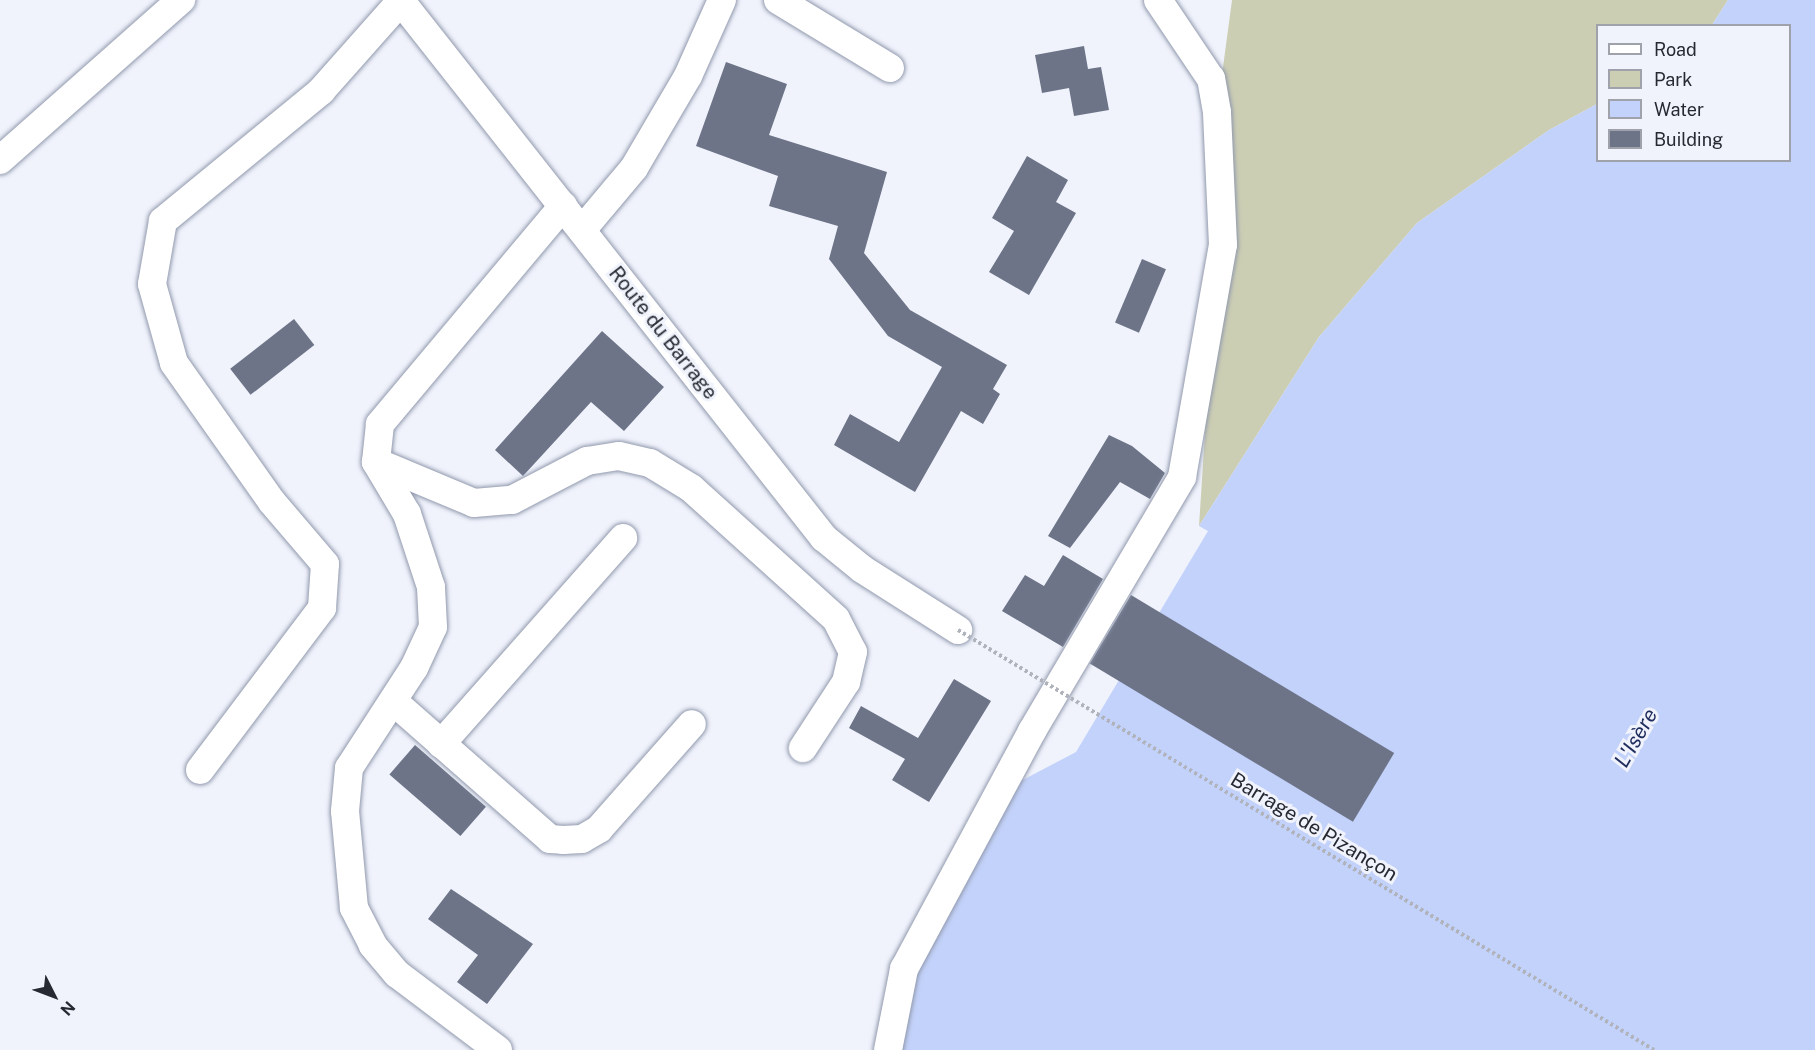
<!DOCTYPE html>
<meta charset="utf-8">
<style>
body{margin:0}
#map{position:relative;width:1815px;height:1050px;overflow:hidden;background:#f0f3fc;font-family:"Public Sans",sans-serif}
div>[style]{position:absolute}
.green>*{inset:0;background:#ccceb4}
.water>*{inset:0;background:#c3d2fa}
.building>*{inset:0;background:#6d7488;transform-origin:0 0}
.roads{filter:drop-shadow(0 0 2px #9199ad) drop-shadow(0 0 2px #9199ad)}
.minor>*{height:28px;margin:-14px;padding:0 14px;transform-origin:14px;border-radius:14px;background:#fff}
.path-bridge>*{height:4px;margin-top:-2px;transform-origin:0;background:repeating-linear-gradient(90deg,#b0b3bc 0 3px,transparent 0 6px)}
span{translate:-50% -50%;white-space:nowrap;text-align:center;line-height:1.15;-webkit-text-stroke:6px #f0f3fc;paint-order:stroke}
.street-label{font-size:20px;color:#262931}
.water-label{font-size:21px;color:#202e5f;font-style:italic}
.legend{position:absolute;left:1596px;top:24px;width:195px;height:138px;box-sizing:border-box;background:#f0f3fc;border:2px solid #9fa2ab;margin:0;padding:8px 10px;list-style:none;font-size:18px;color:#262931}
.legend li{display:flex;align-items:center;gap:12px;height:30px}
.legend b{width:30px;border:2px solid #9fa2ab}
.north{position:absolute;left:24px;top:966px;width:60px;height:60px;-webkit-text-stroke:4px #f0f3fc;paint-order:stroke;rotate:132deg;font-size:16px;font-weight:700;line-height:24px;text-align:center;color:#262931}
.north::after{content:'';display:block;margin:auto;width:21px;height:27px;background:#262931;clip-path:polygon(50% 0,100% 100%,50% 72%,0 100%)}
</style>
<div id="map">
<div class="green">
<div style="clip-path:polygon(1232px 0,1728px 0,1712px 25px,1598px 26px,1597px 104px,1549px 130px,1417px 223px,1319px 337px,1199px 526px,1214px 292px,1217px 112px)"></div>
</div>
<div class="water">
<div style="clip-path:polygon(1728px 0,1815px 0,1815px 1050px,898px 1050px,898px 993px,1017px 783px,1076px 752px,1208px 531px,1199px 526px,1319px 337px,1417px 223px,1549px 130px,1597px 104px,1598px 160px,1790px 160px,1790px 26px,1712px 25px)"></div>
</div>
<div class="building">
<div style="clip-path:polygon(1084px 46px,1088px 69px,1101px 67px,1109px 110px,1074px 116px,1069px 88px,1042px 93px,1035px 55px)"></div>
<div style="clip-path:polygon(726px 62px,787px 84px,769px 135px,887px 172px,864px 253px,910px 310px,1007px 365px,993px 389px,1000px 394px,983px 424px,961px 411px,915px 492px,834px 445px,850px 414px,899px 442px,942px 367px,888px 336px,829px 259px,838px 226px,769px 206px,778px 176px,696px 146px)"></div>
<div style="clip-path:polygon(1027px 156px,1068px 180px,1056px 202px,1076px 213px,1029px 295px,989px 272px,1014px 231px,992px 218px)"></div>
<div style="left:1142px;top:259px;width:26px;height:69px;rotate:23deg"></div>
<div style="left:294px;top:319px;width:33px;height:81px;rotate:52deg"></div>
<div style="clip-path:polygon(602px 331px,664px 387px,624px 431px,591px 402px,523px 476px,495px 450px)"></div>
<div style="clip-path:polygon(1109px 435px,1132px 446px,1165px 473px,1150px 499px,1120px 482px,1070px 548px,1048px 536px)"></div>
<div style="clip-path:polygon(1063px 555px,1103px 579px,1063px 647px,1002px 611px,1025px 575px,1044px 586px)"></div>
<div style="left:1131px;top:595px;width:307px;height:80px;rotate:31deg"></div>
<div style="clip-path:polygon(954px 679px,991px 701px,929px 802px,892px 780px,905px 759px,849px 728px,861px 706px,918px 738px)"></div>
<div style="left:415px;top:745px;width:94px;height:39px;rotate:41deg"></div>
<div style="clip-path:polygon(451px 889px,533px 944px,487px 1004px,457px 982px,478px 955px,428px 919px)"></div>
</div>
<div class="roads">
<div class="minor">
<div style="left:400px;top:0;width:685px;rotate:51.76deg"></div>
<div style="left:824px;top:538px;width:49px;rotate:39.2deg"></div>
<div style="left:862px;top:569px;width:114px;rotate:32.4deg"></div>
<div style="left:778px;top:0;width:131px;rotate:31.3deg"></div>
<div style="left:0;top:160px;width:242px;rotate:-41.5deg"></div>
<div style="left:582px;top:230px;width:81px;rotate:-50deg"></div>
<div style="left:634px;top:168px;width:107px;rotate:-59.6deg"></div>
<div style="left:688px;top:76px;width:83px;rotate:-65.9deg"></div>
<div style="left:376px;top:462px;width:106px;rotate:22.7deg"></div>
<div style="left:474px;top:503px;width:38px;rotate:-5deg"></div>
<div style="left:512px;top:500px;width:85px;rotate:-27.5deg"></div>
<div style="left:587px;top:461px;width:32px;rotate:-9deg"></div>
<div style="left:619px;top:456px;width:32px;rotate:13deg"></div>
<div style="left:650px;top:463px;width:48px;rotate:31.4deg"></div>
<div style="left:691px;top:488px;width:195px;rotate:42.1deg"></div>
<div style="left:836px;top:619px;width:37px;rotate:63deg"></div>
<div style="left:853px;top:652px;width:31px;rotate:103deg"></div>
<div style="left:846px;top:682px;width:79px;rotate:123.1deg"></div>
<div style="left:393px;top:701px;width:209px;rotate:41.3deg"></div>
<div style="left:550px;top:839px;width:13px;rotate:4deg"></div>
<div style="left:563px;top:840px;width:19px;rotate:-3deg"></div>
<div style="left:582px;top:839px;width:20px;rotate:-30deg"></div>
<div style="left:599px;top:829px;width:140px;rotate:-48.5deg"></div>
<div style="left:441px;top:744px;width:275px;rotate:-48.5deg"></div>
<div style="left:200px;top:770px;width:203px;rotate:-53deg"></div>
<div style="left:322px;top:608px;width:44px;rotate:-86.1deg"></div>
<div style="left:325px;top:564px;width:82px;rotate:-130.5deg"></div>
<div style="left:272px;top:502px;width:170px;rotate:-125.2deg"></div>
<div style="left:174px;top:363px;width:82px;rotate:-105.6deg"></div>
<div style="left:152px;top:284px;width:64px;rotate:-80.1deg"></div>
<div style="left:163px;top:221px;width:205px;rotate:-39.4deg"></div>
<div style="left:321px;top:91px;width:120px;rotate:-48.4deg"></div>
<div style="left:498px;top:1050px;width:126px;rotate:-143deg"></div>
<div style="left:397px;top:974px;width:38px;rotate:-130deg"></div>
<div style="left:373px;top:945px;width:42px;rotate:-117.2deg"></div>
<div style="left:354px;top:908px;width:97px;rotate:-95.3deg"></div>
<div style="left:345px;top:811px;width:43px;rotate:-84.7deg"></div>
<div style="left:349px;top:768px;width:119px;rotate:-57deg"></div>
<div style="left:414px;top:668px;width:45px;rotate:-65.1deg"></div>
<div style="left:433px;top:627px;width:40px;rotate:-92.9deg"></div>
<div style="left:431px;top:587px;width:77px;rotate:-108.2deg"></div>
<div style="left:407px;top:514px;width:61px;rotate:-120.8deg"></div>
<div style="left:376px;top:462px;width:38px;rotate:-84deg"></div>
<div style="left:380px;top:424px;width:285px;rotate:-50deg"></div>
<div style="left:888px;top:1050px;width:83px;rotate:-78.8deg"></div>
<div style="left:904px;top:969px;width:270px;rotate:-61.7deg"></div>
<div style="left:1032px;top:731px;width:295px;rotate:-59.4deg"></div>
<div style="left:1182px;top:477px;width:236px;rotate:-80deg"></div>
<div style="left:1223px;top:245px;width:133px;rotate:-92.6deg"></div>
<div style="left:1217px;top:112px;width:34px;rotate:-100deg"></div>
<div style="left:1211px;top:79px;width:95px;rotate:-123.9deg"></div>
</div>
</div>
<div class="path-bridge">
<div style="left:958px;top:630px;width:813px;rotate:31.11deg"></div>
</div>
<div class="street-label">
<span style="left:663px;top:333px;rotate:52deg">Route du Barrage</span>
<span style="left:1314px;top:827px;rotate:31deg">Barrage de Pizançon</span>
</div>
<div class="water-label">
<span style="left:1636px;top:738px;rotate:-60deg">L'Isère</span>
</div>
<ul class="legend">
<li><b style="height:8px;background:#fff"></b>Road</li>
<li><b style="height:16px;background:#ccceb4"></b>Park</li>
<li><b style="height:16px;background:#c3d2fa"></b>Water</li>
<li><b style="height:16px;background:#6d7488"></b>Building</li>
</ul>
<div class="north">N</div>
</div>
